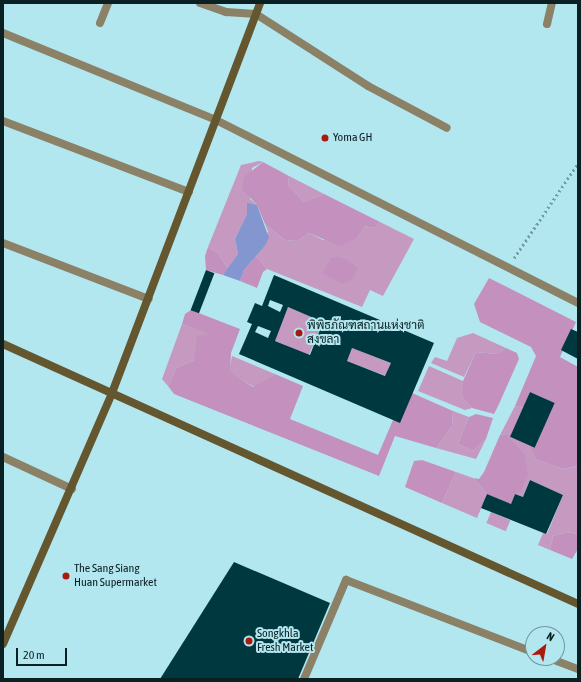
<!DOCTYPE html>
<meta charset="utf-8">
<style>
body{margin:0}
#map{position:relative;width:581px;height:682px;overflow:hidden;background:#b3e7f0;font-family:"Asap Condensed",Sarabun,sans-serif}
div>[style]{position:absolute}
.green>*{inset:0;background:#c599c0;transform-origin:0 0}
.forest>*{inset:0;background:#c491bf}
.water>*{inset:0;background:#8396cf}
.building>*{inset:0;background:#003840;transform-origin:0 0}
.path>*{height:2.5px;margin-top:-1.25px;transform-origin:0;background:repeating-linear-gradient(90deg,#739ba2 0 2px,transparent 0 5px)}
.street>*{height:8px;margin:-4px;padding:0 4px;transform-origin:4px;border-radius:4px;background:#8b8167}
.secondary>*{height:8px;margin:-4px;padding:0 4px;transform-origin:4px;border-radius:4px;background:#64562f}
.dots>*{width:11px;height:11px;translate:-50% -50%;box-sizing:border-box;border:2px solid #b3e7f0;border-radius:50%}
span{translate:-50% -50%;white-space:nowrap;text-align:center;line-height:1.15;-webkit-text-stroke:4px #b3e7f0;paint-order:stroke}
.poi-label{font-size:12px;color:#0b2023}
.left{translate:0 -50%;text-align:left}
.frame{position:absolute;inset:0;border:4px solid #0b2023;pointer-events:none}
.north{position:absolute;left:525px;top:626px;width:40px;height:40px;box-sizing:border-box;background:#b3e7f0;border:1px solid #70979e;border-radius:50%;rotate:31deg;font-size:11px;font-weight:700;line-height:16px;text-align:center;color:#0b2023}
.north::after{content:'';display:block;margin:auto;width:14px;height:18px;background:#aa190e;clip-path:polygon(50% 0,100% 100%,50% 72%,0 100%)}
.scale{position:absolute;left:16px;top:648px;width:51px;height:18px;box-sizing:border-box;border:2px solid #0b2023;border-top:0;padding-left:5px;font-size:12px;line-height:14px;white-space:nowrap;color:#0b2023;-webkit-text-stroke:3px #b3e7f0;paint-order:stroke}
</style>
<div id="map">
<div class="green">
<div style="clip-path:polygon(259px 161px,263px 162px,252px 168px,250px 199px,257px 205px,247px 204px,247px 214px,235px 239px,238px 254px,228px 269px,218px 253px,208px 247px,241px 165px)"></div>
<div style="clip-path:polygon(289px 176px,324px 194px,304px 202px,288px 185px)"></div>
<div style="clip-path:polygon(380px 222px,414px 239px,383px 296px,370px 290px,362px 307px,267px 269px,256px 256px,264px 247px,268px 231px,265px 224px,285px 240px,297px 241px,309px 233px,323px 240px,357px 238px,365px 226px,375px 228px)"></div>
<div style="left:288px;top:307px;width:38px;height:36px;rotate:23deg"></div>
<div style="clip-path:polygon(182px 324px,210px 334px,194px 360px,176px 368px,168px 386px,162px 379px)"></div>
<div style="clip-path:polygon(473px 333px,506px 348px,497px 354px,476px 352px,464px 377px,431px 363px,435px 357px,447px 361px,457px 338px)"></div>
<div style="left:352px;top:348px;width:42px;height:14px;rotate:21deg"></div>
<div style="clip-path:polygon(232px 356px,275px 374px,254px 387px,229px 372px)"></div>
<div style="clip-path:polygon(429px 366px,463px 381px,463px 398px,472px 408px,465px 410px,418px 391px)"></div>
<div style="clip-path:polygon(515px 406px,524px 408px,512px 437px,528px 444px,535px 459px,563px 469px,578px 466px,578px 534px,567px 532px,553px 536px,550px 550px,538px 545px,543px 533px,547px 534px,563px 495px,530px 480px,523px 497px,515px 494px,506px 434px,500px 435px)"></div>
<div style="clip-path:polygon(453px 411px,469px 417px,458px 444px,473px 451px,486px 439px,476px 459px,436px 448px,452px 426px)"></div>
<div style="clip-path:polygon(456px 472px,473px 478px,487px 494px,477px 518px,442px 503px)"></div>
<div style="left:491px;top:512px;width:21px;height:12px;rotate:23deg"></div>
</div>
<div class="forest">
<div style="clip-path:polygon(263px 162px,289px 176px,288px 185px,304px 202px,324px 194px,380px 222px,375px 228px,365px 226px,357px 238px,339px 246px,309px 233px,297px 241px,285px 240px,265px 224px,257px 205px,242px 189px,244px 177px)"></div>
<div style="clip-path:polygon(208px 247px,218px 253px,228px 269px,223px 275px,206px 270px,205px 256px)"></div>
<div style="clip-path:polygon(256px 256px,267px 269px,263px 272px,257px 288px,240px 281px,244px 270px)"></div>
<div style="clip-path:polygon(337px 257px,345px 259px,358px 268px,352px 280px,343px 284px,322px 273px,331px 258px)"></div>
<div style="clip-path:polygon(489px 278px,576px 322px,560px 357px,578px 367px,578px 466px,563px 469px,535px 459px,528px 444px,535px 447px,554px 403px,530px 392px,524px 408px,515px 406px,536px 356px,531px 347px,480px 322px,474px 304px)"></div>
<div style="clip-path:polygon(191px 310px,240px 329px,231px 353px,230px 372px,253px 387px,275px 374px,303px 386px,290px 419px,378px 455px,393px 420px,412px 393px,453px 411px,452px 426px,436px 448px,395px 436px,379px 476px,174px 394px,168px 386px,176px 368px,194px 360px,197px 336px,209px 334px,182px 324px,185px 314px)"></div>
<div style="clip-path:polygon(506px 348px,517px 353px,519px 359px,499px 404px,494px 414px,472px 408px,463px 398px,463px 381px,476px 352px,497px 354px)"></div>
<div style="clip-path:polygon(476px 414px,493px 418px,486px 439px,473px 451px,458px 444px,469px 417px)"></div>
<div style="clip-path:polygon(506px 434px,525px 455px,528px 475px,521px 491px,515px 494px,511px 504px,487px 494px,473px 478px,479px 479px,484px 472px,500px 435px)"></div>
<div style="clip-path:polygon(422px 460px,456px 472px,442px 503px,405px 487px,414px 461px)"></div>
<div style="clip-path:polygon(567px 532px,578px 534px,578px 549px,572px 559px,550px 550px,553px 536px)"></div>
</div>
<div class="water">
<div style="clip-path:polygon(247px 203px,257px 205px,269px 238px,264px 247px,244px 270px,240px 281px,223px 275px,238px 254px,235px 239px,247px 214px)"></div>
</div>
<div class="building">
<div style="left:206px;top:270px;width:9px;height:43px;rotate:21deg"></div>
<div style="clip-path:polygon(evenodd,274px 275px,434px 343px,400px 423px,239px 354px,252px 324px,247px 322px,255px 303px,262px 306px,274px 275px,270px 300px,283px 305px,280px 312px,268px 306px,270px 300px,274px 275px,288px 307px,323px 322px,310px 355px,275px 341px,288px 307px,274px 275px,258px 326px,271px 331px,268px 338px,255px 332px,258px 326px,274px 275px,352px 348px,391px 363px,385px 376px,347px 361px,352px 348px)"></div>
<div style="clip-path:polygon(571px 329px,578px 332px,578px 359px,561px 350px)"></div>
<div style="left:530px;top:392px;width:27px;height:49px;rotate:24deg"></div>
<div style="clip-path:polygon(530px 480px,563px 495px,546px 534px,481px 508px,487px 494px,511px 504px,515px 494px,523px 497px)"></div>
<div style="clip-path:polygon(234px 562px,330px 603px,298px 679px,160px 679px)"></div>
</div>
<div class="path">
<div style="left:514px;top:258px;width:115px;rotate:-56deg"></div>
</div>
<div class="street">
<div style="left:200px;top:3px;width:28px;rotate:19deg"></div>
<div style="left:226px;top:12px;width:30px;rotate:4deg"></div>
<div style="left:256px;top:14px;width:133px;rotate:32.7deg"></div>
<div style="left:368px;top:86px;width:89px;rotate:28deg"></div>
<div style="left:100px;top:23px;width:22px;rotate:-68deg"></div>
<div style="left:547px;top:24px;width:22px;rotate:-77deg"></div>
<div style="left:3px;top:33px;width:230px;rotate:22.2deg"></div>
<div style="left:216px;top:120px;width:406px;rotate:26.8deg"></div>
<div style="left:3px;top:121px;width:199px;rotate:20.9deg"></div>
<div style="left:3px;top:243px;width:156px;rotate:21deg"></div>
<div style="left:3px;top:457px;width:76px;rotate:24.9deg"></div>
<div style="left:549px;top:658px;width:31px;rotate:21deg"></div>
<div style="left:304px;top:679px;width:108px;rotate:-67deg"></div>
<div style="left:346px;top:580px;width:200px;rotate:21.1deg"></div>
</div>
<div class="secondary">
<div style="left:3px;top:344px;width:631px;rotate:24.33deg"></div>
<div style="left:3px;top:644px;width:274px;rotate:-66.5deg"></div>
<div style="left:112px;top:393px;width:417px;rotate:-69.2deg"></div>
</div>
<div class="dots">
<div style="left:325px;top:138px;background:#aa190e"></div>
<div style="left:299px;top:333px;background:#aa190e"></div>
<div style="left:66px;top:576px;background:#aa190e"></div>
<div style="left:249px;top:641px;background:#aa190e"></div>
</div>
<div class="poi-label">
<span class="left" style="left:333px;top:138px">Yoma GH</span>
<span class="left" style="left:307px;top:333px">พิพิธภัณฑสถานแห่งชาติ<br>สงขลา</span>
<span class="left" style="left:74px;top:576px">The Sang Siang<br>Huan Supermarket</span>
<span class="left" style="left:257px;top:641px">Songkhla<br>Fresh Market</span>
</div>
<div class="frame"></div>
<div class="north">N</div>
<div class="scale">20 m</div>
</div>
